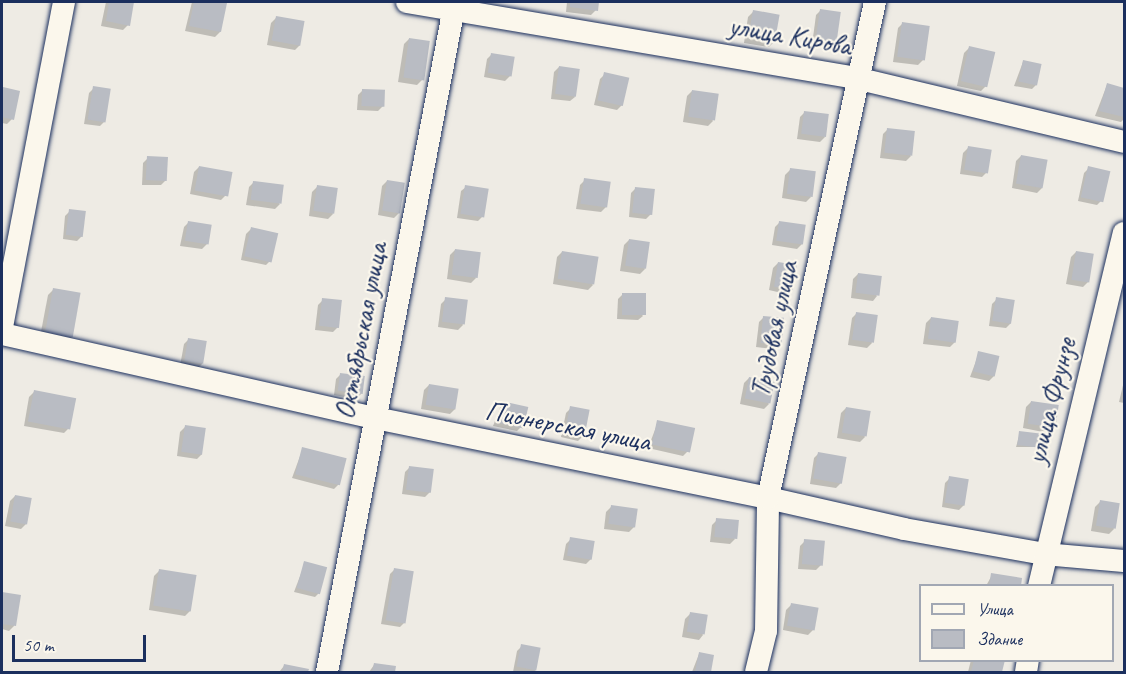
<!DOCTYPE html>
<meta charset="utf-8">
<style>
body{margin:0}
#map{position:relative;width:1126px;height:674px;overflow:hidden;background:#eeebe4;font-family:Caveat,sans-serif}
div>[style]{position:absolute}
.shadow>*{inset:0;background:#0003}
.building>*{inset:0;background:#b9bcc3;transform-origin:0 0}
.roads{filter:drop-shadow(0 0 2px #1b2f5e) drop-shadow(0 0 2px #1b2f5e)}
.minor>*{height:22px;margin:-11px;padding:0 11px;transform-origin:11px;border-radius:11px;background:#fbf7ec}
span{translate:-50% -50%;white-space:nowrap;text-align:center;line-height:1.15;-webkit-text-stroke:4.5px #fbf7ec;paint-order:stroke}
.street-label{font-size:28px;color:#1b2f5e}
.frame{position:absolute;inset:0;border:3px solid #1b2f5e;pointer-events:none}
.legend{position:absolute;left:919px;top:584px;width:195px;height:78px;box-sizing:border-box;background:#fbf7ec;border:2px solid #a1a7b3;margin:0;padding:8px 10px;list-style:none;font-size:18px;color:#1b2f5e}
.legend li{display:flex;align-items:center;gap:12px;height:30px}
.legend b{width:30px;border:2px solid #a1a7b3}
.scale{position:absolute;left:12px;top:635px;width:134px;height:27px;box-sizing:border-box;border:3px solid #1b2f5e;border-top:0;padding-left:8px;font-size:18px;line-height:21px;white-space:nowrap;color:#1b2f5e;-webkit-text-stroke:4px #fbf7ec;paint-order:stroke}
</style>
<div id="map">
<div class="shadow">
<div style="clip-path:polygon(106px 2px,132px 2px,128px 25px,123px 30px,101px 26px)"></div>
<div style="clip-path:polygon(192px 2px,225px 4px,220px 32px,215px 37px,185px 31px)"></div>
<div style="clip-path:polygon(567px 2px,597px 2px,596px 10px,591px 15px,566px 12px)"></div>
<div style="clip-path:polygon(821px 10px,835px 42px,830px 47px,812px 45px,816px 15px)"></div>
<div style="clip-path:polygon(753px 12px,774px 42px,769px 47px,744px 43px,748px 17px)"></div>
<div style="clip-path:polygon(276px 18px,300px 45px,295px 50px,267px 45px,271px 23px)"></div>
<div style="clip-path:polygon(903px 23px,923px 60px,918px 65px,893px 62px,898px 28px)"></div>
<div style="clip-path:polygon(409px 39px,422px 80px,417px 85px,398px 82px,404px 44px)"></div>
<div style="clip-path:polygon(969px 48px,986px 86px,981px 91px,957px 86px,964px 53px)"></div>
<div style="clip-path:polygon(492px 54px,510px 76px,505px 81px,484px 77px,487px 59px)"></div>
<div style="clip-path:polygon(1023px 62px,1037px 84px,1032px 89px,1014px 86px)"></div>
<div style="clip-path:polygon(559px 67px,575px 97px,570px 101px,551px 99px,554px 72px)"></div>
<div style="clip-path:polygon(605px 74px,622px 105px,617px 110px,594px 105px,600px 79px)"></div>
<div style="clip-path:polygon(1107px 85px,1124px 89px,1124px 119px,1121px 122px,1095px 116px)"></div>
<div style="clip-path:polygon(94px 88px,105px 121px,100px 126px,84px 124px,89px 93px)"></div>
<div style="clip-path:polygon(4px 89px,12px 119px,7px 124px,2px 123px)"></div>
<div style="clip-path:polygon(363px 90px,383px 106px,378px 111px,357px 110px,358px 95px)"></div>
<div style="clip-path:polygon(692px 91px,713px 121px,708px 126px,683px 122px,687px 96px)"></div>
<div style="clip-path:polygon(805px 112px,825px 137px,820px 142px,797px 139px,800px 117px)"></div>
<div style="clip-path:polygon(888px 129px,911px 156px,906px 161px,880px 158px,883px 134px)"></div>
<div style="clip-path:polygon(968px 148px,987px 172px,982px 177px,960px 174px,963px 153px)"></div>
<div style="clip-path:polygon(1021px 156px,1042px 188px,1037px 193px,1012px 188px,1016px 161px)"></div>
<div style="clip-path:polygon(148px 158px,166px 180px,161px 185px,142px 185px,143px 163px)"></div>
<div style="clip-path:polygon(199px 167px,226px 195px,221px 200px,190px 194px,194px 172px)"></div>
<div style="clip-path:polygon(1089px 168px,1102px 200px,1097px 205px,1078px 201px,1084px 173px)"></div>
<div style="clip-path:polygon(790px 170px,811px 197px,806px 202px,782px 198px,785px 175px)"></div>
<div style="clip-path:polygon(585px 180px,606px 207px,601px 212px,576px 209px,580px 185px)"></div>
<div style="clip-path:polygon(387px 181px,399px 213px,394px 218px,378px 215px,382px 186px)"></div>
<div style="clip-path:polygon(254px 182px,280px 204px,275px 209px,246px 205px,249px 187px)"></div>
<div style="clip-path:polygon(317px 187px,333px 214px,328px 219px,309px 216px,312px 192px)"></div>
<div style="clip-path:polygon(466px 187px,483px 216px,478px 221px,457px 218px,461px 191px)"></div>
<div style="clip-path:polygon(636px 188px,651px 214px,646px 219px,629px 217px,631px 193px)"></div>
<div style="clip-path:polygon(70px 211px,82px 236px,77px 241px,63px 239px,65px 216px)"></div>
<div style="clip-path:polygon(189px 222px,207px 244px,202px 249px,180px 246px,184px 227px)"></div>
<div style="clip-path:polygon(780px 222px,802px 244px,797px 249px,772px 245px,775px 227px)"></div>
<div style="clip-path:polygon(251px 229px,271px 260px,266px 265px,241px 260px,246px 234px)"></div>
<div style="clip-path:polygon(629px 240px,645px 269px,640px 274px,620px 271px,624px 245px)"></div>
<div style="clip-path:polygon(455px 250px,476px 278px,471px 283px,447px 279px,450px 255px)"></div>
<div style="clip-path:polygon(562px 252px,593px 285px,588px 290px,553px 284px,557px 257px)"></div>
<div style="clip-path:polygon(1076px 252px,1088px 282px,1083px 287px,1066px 284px,1071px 257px)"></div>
<div style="clip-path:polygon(778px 263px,791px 289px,786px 294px,769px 290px,773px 268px)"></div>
<div style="clip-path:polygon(858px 274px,877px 296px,873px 301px,851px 298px,853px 279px)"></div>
<div style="clip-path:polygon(53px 290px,72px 337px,67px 342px,40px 337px,48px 295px)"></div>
<div style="clip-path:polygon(623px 294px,643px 316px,638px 320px,617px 319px,618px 299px)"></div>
<div style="clip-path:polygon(446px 299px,463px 325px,458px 330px,438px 327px,441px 304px)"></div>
<div style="clip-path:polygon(997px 299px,1011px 323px,1006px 328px,989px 326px,992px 304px)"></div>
<div style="clip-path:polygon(323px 300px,338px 327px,333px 332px,315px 330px,318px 305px)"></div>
<div style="clip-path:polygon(857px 313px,872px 343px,867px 348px,848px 345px,852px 318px)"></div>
<div style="clip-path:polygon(764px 317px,779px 344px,774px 349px,756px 347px,759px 322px)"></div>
<div style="clip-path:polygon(931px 318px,955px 342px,950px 347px,923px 344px,926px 323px)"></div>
<div style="clip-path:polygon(189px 339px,206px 342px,202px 364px,197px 369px,180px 366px,184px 344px)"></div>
<div style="clip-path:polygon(979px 353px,994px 376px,989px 381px,970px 377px)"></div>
<div style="clip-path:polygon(341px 374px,361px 394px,356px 399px,334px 395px,336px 379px)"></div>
<div style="clip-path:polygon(749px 378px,769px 404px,764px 409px,740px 404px,744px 383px)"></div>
<div style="clip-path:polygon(1124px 381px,1124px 403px,1119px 402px)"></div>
<div style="clip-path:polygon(429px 385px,455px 409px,450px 414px,421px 409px,424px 390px)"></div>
<div style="clip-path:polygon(34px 392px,69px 428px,64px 433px,24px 426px,29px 397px)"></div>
<div style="clip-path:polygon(1031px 402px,1053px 428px,1048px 433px,1023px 428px,1026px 407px)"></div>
<div style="clip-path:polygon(502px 403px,522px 426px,517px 431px,493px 426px)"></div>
<div style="clip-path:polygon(571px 408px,583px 436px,578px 441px,561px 437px,566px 413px)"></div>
<div style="clip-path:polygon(846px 408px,865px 437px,860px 442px,837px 438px,841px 413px)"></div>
<div style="clip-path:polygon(658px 422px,688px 451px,683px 456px,648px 448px)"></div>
<div style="clip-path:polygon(185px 427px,202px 454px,197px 459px,177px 456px,180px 432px)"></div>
<div style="clip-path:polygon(1020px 433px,1039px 447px,1016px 447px)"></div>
<div style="clip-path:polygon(303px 448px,339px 484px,334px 489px,292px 478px)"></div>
<div style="clip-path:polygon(819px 453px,841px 483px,836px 488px,810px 484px,814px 458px)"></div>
<div style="clip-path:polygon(410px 467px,430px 492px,425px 497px,402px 494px,405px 472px)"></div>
<div style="clip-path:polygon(950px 478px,964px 505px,959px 510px,942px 507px,945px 483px)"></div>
<div style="clip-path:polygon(15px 496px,26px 524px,21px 529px,5px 526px,10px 501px)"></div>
<div style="clip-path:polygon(1100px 502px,1114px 529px,1109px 534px,1091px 531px,1095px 507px)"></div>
<div style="clip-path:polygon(611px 507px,634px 527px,629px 532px,604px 529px,606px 512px)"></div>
<div style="clip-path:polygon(717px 520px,735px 539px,730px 544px,710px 542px,712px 525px)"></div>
<div style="clip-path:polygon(571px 539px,591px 559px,586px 564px,563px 560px,566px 544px)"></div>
<div style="clip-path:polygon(805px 541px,821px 565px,816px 570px,798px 569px,800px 546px)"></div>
<div style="clip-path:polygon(305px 563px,320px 592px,315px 597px,294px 592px)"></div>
<div style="clip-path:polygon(395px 569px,405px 622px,400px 627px,381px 624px,390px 574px)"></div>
<div style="clip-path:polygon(159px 571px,190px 611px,185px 616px,149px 610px,154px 576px)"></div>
<div style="clip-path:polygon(992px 575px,1020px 586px,986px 586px)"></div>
<div style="clip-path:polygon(2px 594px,19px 597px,14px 626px,9px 631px,2px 629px)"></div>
<div style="clip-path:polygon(791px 605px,813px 630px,808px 635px,783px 630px,786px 610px)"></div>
<div style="clip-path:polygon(690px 614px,703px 635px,699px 640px,682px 637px,685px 619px)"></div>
<div style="clip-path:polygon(522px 646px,536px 670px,533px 672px,513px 672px,517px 651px)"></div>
<div style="clip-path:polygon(699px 654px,712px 656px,709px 672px,692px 672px)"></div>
<div style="clip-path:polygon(971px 660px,1003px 660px,1000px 672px,968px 672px)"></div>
<div style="clip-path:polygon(374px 665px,394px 668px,394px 672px,369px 672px)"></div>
<div style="clip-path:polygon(284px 666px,307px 670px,306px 672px,279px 672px)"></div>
</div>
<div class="building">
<div style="clip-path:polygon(109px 2px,134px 2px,130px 26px,106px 21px)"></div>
<div style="clip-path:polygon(194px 2px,227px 3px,221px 32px,189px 26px)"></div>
<div style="clip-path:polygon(570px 2px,599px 2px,598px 11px,570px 7px)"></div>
<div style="left:820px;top:9px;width:21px;height:31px;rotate:8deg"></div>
<div style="left:753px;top:10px;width:27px;height:28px;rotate:10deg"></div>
<div style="left:276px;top:16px;width:29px;height:25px;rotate:10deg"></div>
<div style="left:902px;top:22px;width:28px;height:35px;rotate:8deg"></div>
<div style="left:409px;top:38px;width:21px;height:40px;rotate:8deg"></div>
<div style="left:969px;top:46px;width:27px;height:36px;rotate:13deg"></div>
<div style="left:491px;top:53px;width:24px;height:20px;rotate:9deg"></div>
<div style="left:1023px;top:60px;width:19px;height:22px;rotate:12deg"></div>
<div style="left:559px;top:66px;width:21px;height:28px;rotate:8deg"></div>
<div style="left:604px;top:72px;width:26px;height:29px;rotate:13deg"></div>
<div style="clip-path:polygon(1107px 83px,1124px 88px,1124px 117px,1099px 111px)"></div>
<div style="left:93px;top:86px;width:18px;height:34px;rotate:9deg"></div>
<div style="clip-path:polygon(3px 87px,20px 91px,14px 120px,2px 117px)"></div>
<div style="left:362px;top:89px;width:23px;height:17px;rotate:2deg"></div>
<div style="left:692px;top:90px;width:27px;height:27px;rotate:8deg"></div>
<div style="left:804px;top:111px;width:25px;height:23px;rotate:7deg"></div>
<div style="left:887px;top:128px;width:28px;height:25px;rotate:6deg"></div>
<div style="left:968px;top:146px;width:24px;height:24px;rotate:9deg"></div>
<div style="left:1021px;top:155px;width:27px;height:29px;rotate:10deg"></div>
<div style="left:147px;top:156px;width:21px;height:24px;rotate:3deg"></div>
<div style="left:199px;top:166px;width:34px;height:25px;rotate:10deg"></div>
<div style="left:1088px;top:166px;width:23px;height:32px;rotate:13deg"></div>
<div style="left:790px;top:168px;width:26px;height:26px;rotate:7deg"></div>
<div style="left:584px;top:178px;width:27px;height:26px;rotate:8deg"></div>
<div style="left:387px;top:180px;width:18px;height:31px;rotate:9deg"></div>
<div style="left:253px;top:181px;width:31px;height:19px;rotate:7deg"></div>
<div style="left:317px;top:185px;width:21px;height:26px;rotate:8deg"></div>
<div style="left:465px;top:185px;width:24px;height:29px;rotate:9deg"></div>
<div style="left:635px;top:187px;width:20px;height:26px;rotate:6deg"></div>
<div style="left:69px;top:209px;width:17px;height:26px;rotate:7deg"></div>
<div style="left:188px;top:221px;width:24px;height:20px;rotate:9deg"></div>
<div style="left:779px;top:221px;width:27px;height:20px;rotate:8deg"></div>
<div style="left:251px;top:227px;width:28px;height:30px;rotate:13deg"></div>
<div style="left:629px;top:239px;width:21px;height:27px;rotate:8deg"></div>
<div style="left:455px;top:249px;width:26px;height:26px;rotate:7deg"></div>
<div style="left:562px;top:251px;width:37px;height:28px;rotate:9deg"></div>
<div style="left:1076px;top:251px;width:18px;height:29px;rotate:9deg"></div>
<div style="left:778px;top:262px;width:19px;height:25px;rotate:9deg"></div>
<div style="left:858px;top:273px;width:24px;height:20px;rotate:7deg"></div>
<div style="left:53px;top:288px;width:28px;height:45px;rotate:10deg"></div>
<div style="left:622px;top:293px;width:24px;height:22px"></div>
<div style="left:445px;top:297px;width:23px;height:25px;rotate:7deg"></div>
<div style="left:996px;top:297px;width:19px;height:24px;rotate:9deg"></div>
<div style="left:322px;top:298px;width:20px;height:28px;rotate:6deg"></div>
<div style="left:856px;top:312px;width:22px;height:28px;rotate:8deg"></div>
<div style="left:763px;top:316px;width:21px;height:27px;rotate:5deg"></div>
<div style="left:931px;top:317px;width:28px;height:22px;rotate:8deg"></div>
<div style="left:188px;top:338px;width:19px;height:23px;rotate:9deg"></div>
<div style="left:978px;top:351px;width:22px;height:21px;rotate:13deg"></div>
<div style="left:340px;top:373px;width:25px;height:18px;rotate:7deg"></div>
<div style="left:749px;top:377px;width:26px;height:22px;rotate:11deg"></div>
<div style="left:429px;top:384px;width:30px;height:21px;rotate:9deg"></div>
<div style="left:34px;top:390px;width:43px;height:32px;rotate:11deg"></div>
<div style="left:502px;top:401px;width:27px;height:22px;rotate:13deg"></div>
<div style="left:1031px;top:401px;width:28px;height:23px;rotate:8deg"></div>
<div style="left:570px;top:406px;width:20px;height:27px;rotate:11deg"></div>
<div style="left:846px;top:407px;width:25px;height:26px;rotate:9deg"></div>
<div style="left:657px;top:420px;width:39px;height:25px;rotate:12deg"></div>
<div style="left:185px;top:425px;width:21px;height:27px;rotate:8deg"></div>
<div style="left:1019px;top:431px;width:23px;height:14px;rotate:7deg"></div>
<div style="left:302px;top:447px;width:46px;height:28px;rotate:14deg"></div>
<div style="left:818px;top:452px;width:29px;height:27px;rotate:10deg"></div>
<div style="left:409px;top:466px;width:25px;height:24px;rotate:7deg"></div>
<div style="left:949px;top:476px;width:20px;height:27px;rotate:9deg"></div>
<div style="left:15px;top:495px;width:17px;height:27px;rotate:10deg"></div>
<div style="left:1100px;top:500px;width:20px;height:26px;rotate:9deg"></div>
<div style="left:611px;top:505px;width:27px;height:19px;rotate:8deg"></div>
<div style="left:716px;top:518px;width:23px;height:19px;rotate:5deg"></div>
<div style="left:570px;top:537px;width:25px;height:19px;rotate:9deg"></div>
<div style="left:804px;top:539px;width:21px;height:25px;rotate:5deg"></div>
<div style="left:304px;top:561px;width:24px;height:28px;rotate:15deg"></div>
<div style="left:394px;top:568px;width:20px;height:53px;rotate:9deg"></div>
<div style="left:159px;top:569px;width:38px;height:37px;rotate:9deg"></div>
<div style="clip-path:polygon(991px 573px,1022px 578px,1021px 586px,989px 586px)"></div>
<div style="clip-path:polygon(2px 592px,21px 595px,16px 626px,2px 624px)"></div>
<div style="left:791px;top:603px;width:28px;height:23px;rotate:10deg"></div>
<div style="left:690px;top:612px;width:18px;height:20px;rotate:9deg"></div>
<div style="left:521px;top:644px;width:20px;height:23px;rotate:11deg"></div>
<div style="clip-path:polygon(699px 652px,714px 655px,711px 672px,695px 672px)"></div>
<div style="clip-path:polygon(974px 660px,1005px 660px,1002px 672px,971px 672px)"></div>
<div style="clip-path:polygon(374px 663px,396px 666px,395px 672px,372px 672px)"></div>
<div style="clip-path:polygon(284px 664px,309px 669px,308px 672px,282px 672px)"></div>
</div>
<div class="roads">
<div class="minor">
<div style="left:407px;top:2px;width:459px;rotate:9.6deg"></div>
<div style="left:860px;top:79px;width:271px;rotate:13.4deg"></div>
<div style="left:2px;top:327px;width:331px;rotate:-79.2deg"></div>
<div style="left:2px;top:334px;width:382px;rotate:12.7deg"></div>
<div style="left:375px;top:418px;width:401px;rotate:11.5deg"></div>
<div style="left:768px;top:498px;width:139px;rotate:12.8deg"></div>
<div style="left:904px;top:529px;width:142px;rotate:10.1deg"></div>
<div style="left:1044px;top:554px;width:80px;rotate:5deg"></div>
<div style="left:1039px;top:586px;width:363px;rotate:-76.5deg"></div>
<div style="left:327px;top:672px;width:682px;rotate:-79.18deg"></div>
<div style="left:756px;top:672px;width:42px;rotate:-76.3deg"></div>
<div style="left:766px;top:631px;width:133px;rotate:-89.1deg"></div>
<div style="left:768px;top:498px;width:507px;rotate:-77.83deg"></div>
<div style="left:1026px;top:672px;width:12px;rotate:-81deg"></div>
</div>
</div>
<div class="street-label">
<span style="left:790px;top:36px;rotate:10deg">улица Кирова</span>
<span style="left:774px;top:329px;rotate:-78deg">Трудовая улица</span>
<span style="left:361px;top:331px;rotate:-79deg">Октябрьская улица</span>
<span style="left:1051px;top:401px;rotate:-76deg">улица Фрунзе</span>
<span style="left:568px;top:426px;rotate:11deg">Пионерская улица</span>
</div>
<div class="frame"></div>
<ul class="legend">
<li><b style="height:8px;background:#fbf7ec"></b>Улица</li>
<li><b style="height:16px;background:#b9bcc3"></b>Здание</li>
</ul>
<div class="scale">50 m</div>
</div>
